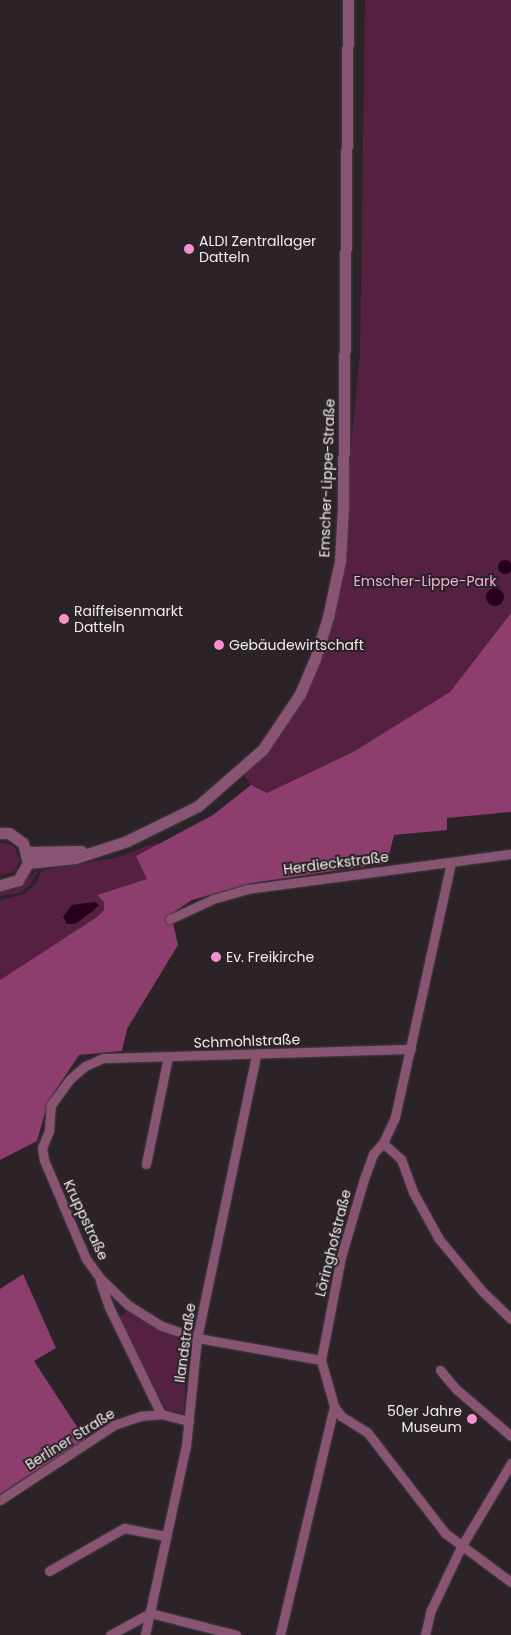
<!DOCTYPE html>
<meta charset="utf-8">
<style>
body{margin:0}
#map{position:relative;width:511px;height:1635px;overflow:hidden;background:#2b2327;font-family:Poppins,sans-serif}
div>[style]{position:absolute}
.green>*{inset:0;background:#562141}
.forest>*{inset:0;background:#8d3e6e}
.water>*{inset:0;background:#28021a}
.round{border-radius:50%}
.roads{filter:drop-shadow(0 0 1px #463f43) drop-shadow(0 0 1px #463f43)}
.minor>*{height:9px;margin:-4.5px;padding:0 4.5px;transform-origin:4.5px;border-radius:4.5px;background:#895472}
.tertiary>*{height:11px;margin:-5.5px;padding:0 5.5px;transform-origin:5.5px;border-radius:5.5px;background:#895472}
.dots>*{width:14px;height:14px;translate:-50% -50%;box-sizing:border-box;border:2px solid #2b2327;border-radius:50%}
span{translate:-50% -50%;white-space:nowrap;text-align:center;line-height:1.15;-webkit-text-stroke:4px #2b2327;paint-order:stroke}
.poi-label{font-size:14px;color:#efeaec}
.left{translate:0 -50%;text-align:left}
.right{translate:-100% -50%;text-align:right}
.street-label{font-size:14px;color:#efeaec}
.park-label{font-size:14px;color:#f3afd4}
</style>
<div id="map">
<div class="green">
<div style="clip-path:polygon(365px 0,511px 0,511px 613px,450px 692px,353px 752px,267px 793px,251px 785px,241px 772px,263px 750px,317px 658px,345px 508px,360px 354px)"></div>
<div style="clip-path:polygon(158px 842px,159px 846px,136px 856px,148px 879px,97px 895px,104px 902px,104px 910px,97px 917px,0 980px,0 900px,24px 894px,35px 885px,42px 870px,116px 858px)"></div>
<div style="clip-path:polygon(4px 843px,14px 846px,20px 861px,15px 871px,0 876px,0 843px)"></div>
<div style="clip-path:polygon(39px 869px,30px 885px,19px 893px,0 896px,0 890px,17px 887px)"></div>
<div style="clip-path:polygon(128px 1311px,187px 1343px,184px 1413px,167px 1411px,119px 1317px)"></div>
</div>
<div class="forest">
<div style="clip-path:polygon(511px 613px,511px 812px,447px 818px,447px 830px,394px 835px,387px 863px,252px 883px,192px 900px,171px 914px,178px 945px,127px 1029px,122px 1051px,79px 1055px,48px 1102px,37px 1141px,0 1160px,0 980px,97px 917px,104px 910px,104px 902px,97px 895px,147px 879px,136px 856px,213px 815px,251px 785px,267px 793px,353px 752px,450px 692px)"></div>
<div style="clip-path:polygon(23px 1274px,56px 1348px,34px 1361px,85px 1439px,0 1494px,0 1289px)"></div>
</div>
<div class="water">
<div class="round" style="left:498px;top:560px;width:14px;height:14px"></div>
<div class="round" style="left:486px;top:588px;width:18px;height:18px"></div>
<div style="clip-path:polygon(95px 902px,99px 905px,94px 910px,75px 924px,67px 924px,63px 917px,72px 905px)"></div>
</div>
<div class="roads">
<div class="minor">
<div style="left:170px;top:919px;width:47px;rotate:-24.9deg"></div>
<div style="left:213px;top:899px;width:35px;rotate:-16deg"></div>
<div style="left:247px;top:889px;width:266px;rotate:-7.6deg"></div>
<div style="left:383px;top:1143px;width:24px;rotate:42deg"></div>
<div style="left:401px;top:1159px;width:35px;rotate:70deg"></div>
<div style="left:413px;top:1192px;width:54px;rotate:61deg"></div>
<div style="left:439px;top:1239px;width:67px;rotate:50.4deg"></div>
<div style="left:482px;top:1291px;width:40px;rotate:44deg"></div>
<div style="left:146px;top:1164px;width:109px;rotate:-78.4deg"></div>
<div style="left:100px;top:1281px;width:28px;rotate:71deg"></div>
<div style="left:109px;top:1307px;width:119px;rotate:64.1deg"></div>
<div style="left:321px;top:1360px;width:126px;rotate:-169.9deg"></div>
<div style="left:197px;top:1338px;width:39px;rotate:-161deg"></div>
<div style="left:160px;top:1325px;width:38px;rotate:-148deg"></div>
<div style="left:128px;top:1305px;width:39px;rotate:-136deg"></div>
<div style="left:100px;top:1278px;width:24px;rotate:-126deg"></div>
<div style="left:86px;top:1259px;width:108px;rotate:-113deg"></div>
<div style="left:44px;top:1160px;width:12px;rotate:-99deg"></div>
<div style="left:42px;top:1148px;width:18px;rotate:-68deg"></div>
<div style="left:49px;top:1131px;width:26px;rotate:-86deg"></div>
<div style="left:51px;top:1105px;width:32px;rotate:-54deg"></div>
<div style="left:70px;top:1079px;width:20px;rotate:-41deg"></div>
<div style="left:85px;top:1066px;width:20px;rotate:-24deg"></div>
<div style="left:103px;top:1058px;width:308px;rotate:-1.7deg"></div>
<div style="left:440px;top:1370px;width:25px;rotate:50deg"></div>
<div style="left:456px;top:1389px;width:72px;rotate:40.5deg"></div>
<div style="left:334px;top:1406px;width:12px;rotate:55deg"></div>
<div style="left:341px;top:1416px;width:31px;rotate:32deg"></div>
<div style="left:367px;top:1432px;width:128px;rotate:52.3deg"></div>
<div style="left:445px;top:1533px;width:82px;rotate:36.6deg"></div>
<div style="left:0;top:1500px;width:136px;rotate:-33.3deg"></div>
<div style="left:114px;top:1425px;width:28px;rotate:-19deg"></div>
<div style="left:140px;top:1416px;width:21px;rotate:-5deg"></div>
<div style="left:161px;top:1414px;width:29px;rotate:14deg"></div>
<div style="left:49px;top:1571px;width:86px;rotate:-29.8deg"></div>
<div style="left:124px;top:1528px;width:43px;rotate:10.8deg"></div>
<div style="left:110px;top:1635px;width:46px;rotate:-28.8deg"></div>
<div style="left:150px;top:1613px;width:89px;rotate:14.3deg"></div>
<div style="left:145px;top:1635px;width:193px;rotate:-77.8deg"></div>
<div style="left:186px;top:1446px;width:109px;rotate:-84.2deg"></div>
<div style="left:197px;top:1338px;width:289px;rotate:-78.2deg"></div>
<div style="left:280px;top:1635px;width:235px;rotate:-76.7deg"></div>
<div style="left:334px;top:1406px;width:48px;rotate:-105.8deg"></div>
<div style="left:321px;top:1360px;width:105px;rotate:-79deg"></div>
<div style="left:341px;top:1257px;width:81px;rotate:-73.6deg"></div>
<div style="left:364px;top:1179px;width:27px;rotate:-70deg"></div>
<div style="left:373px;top:1154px;width:15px;rotate:-48deg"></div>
<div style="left:383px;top:1143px;width:29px;rotate:-65deg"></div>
<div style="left:395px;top:1117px;width:261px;rotate:-77.6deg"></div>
<div style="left:425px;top:1635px;width:26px;rotate:-77deg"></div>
<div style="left:431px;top:1610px;width:70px;rotate:-64.5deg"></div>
<div style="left:461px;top:1547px;width:98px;rotate:-59.2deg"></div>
</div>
<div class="tertiary">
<div style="left:0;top:833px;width:9px"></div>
<div style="left:9px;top:833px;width:17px;rotate:36deg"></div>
<div style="left:23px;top:843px;width:21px;rotate:76deg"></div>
<div style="left:28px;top:863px;width:20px;rotate:120deg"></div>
<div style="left:18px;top:880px;width:19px;rotate:164deg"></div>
<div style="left:27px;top:852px;width:54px;rotate:-1.1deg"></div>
<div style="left:28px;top:863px;width:47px;rotate:-6.1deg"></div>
<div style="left:75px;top:858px;width:55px;rotate:-18.1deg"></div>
<div style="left:127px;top:841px;width:79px;rotate:-26.2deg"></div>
<div style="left:198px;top:806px;width:86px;rotate:-41.2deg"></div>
<div style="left:263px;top:749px;width:66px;rotate:-56.1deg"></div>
<div style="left:300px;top:694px;width:38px;rotate:-67deg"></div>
<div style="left:315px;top:659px;width:44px;rotate:-72.8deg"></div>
<div style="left:328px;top:617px;width:57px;rotate:-77.9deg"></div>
<div style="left:340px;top:561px;width:53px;rotate:-86.8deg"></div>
<div style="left:343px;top:508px;width:508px;rotate:-89.44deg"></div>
</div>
</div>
<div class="dots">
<div style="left:189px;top:249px;background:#f890cc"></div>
<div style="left:64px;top:619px;background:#f890cc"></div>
<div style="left:219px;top:645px;background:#f890cc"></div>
<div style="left:216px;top:957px;background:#f890cc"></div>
<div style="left:472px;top:1419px;background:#f890cc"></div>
</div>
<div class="poi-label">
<span class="left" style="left:199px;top:249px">ALDI Zentrallager<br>Datteln</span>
<span class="left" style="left:74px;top:619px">Raiffeisenmarkt<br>Datteln</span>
<span class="left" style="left:229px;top:645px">Gebäudewirtschaft</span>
<span class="left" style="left:226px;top:957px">Ev. Freikirche</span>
<span class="right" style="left:462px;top:1419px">50er Jahre<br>Museum</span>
</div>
<div class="street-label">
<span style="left:327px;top:478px;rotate:-88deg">Emscher-Lippe-Straße</span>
<span style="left:336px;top:863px;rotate:-7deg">Herdieckstraße</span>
<span style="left:247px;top:1041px;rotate:-2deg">Schmohlstraße</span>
<span style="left:86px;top:1220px;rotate:65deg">Kruppstraße</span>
<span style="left:333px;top:1243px;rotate:-76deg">Löringhofstraße</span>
<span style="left:185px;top:1343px;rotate:-82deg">Ilandstraße</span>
<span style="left:70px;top:1439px;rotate:-32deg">Berliner Straße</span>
</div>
<div class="park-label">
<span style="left:425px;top:581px">Emscher-Lippe-Park</span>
</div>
</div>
